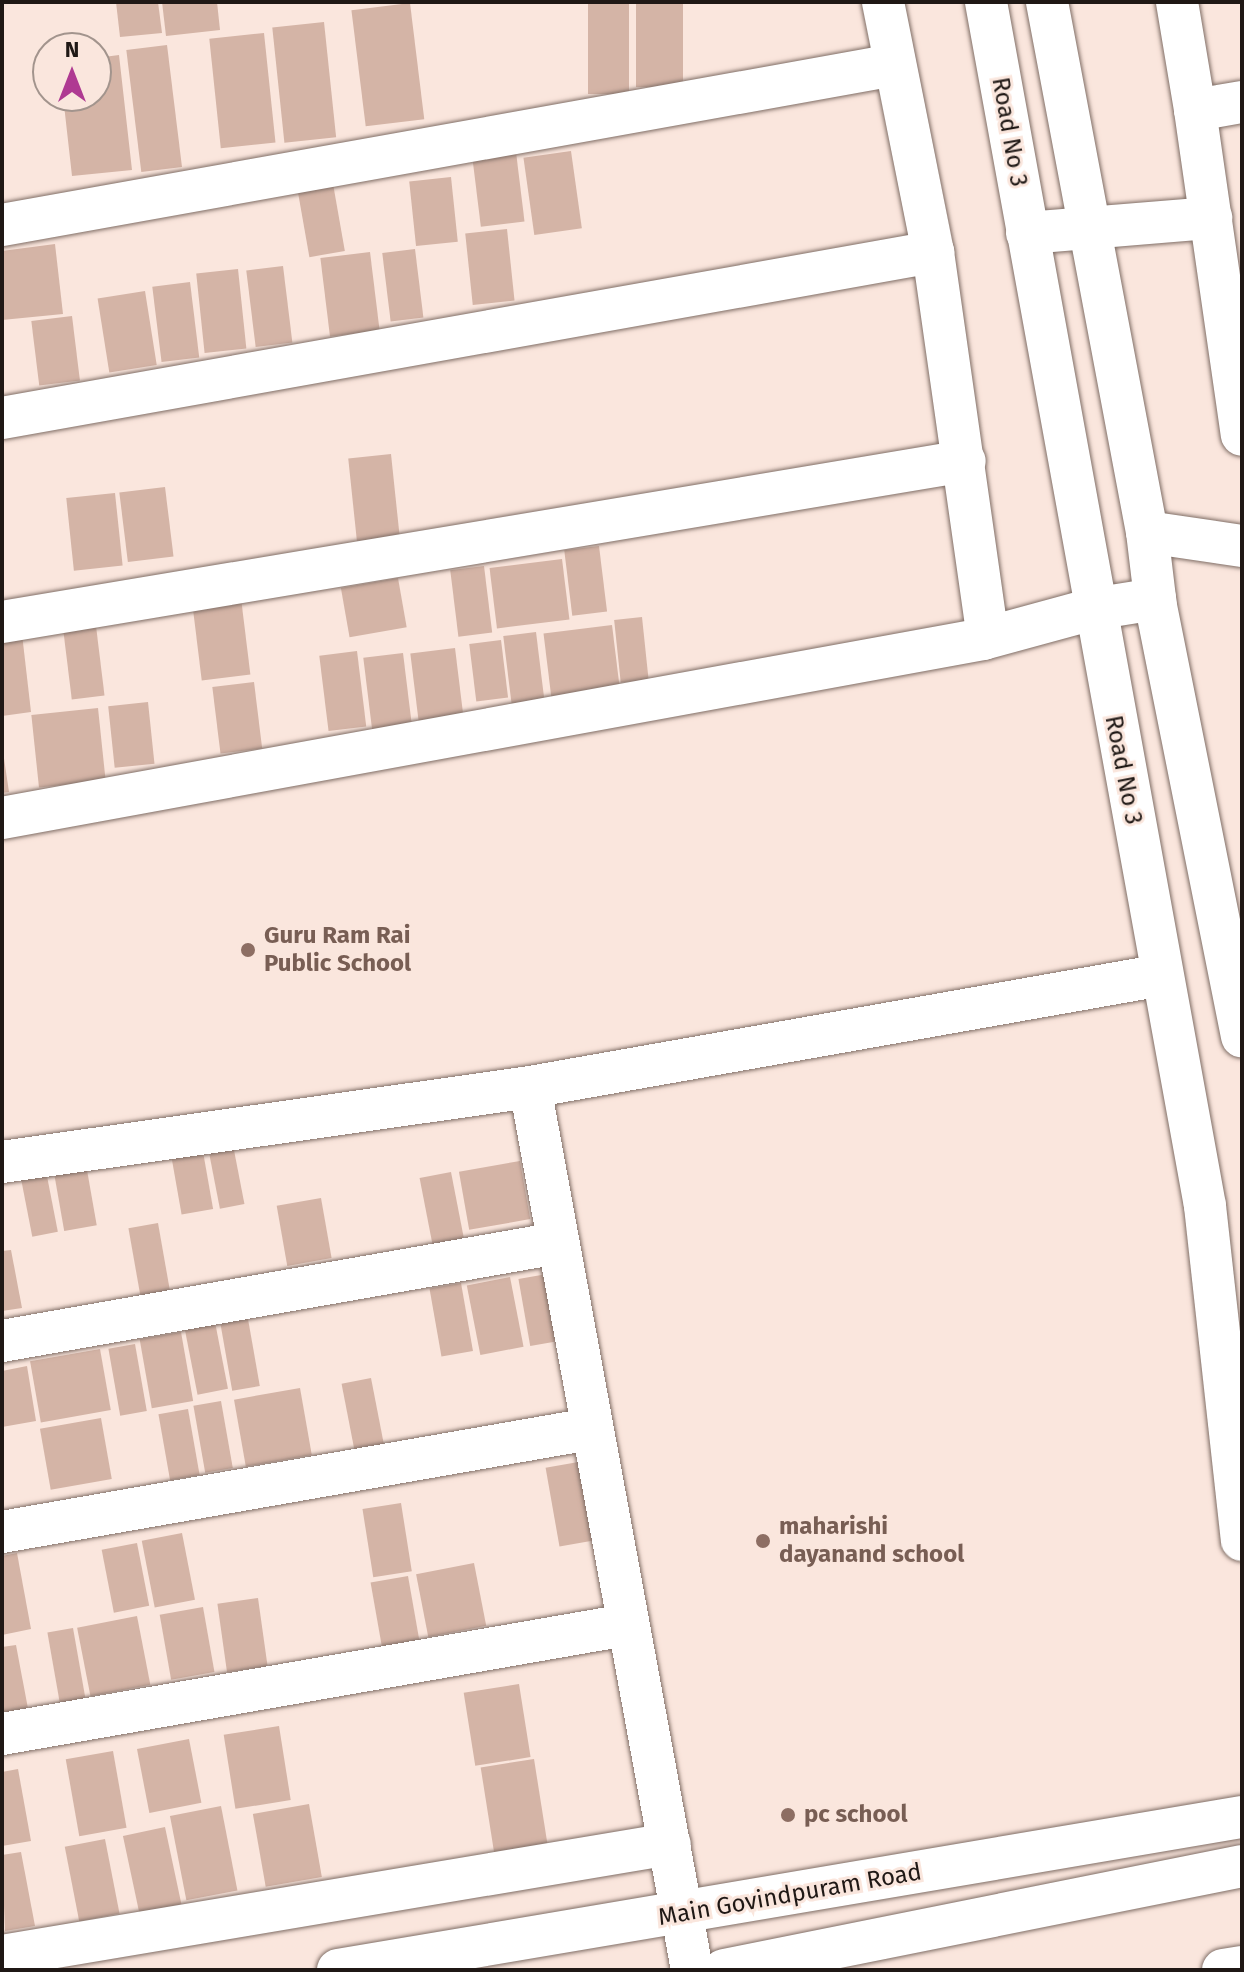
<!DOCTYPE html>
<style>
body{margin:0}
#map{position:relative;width:1244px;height:1972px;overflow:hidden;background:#fae6dd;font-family:"Fira Sans",sans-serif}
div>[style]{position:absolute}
.building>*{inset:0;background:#d4b4a6;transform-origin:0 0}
.roads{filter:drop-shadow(0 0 2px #806e66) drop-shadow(0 0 2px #806e66)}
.minor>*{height:42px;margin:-21px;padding:0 21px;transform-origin:21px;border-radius:21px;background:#fff}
.dots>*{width:22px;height:22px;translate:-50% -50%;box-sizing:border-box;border:4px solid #fae6dd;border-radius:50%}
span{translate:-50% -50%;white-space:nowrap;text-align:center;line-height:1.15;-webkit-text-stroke:6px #fae6dd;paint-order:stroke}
.street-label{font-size:24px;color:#1f1815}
.education-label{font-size:24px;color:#785e54;font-weight:700}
.left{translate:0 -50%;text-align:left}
.frame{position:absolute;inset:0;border:4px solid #1f1815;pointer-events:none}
.north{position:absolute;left:32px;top:32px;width:80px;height:80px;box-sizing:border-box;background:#fae6dd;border:2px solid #a2948d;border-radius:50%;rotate:0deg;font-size:22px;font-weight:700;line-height:32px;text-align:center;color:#1f1815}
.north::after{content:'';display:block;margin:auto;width:28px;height:36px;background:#af3a92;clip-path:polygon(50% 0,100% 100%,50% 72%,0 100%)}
</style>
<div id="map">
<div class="building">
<div style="clip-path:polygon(116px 2px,158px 2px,162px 33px,120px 37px)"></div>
<div style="clip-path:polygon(162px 2px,217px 2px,220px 30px,166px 36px)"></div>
<div style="left:588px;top:2px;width:41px;height:92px"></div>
<div style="left:636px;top:2px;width:47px;height:85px"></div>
<div style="left:410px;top:3px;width:117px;height:59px;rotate:83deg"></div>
<div style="left:324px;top:22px;width:116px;height:52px;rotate:84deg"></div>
<div style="left:264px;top:33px;width:110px;height:55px;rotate:84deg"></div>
<div style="left:167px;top:45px;width:123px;height:41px;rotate:83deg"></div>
<div style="clip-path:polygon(119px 55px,132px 170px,72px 176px,63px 96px,96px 96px,96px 58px)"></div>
<div style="left:571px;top:151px;width:78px;height:48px;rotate:82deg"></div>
<div style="left:516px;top:152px;width:70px;height:44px;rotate:83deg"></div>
<div style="left:451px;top:177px;width:65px;height:42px;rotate:84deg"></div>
<div style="left:332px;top:178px;width:74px;height:36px;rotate:80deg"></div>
<div style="left:507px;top:229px;width:72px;height:42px;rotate:84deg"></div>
<div style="clip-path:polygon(55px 244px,63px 314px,2px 320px,2px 251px)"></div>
<div style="left:415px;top:249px;width:69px;height:33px;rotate:83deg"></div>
<div style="left:370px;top:252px;width:79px;height:50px;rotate:83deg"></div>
<div style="left:283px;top:266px;width:77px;height:37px;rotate:83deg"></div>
<div style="left:238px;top:269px;width:80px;height:42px;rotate:84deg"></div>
<div style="left:190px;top:282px;width:76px;height:38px;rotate:83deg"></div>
<div style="left:145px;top:291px;width:75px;height:48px;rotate:81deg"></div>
<div style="left:72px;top:316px;width:65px;height:41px;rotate:83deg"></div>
<div style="left:391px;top:454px;width:83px;height:43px;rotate:84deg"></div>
<div style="left:165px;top:487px;width:70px;height:46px;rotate:83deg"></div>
<div style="left:115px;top:493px;width:73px;height:49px;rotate:84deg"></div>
<div style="left:599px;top:546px;width:66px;height:35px;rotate:83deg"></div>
<div style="left:562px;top:559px;width:61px;height:73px;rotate:83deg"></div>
<div style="left:484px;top:566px;width:67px;height:34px;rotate:83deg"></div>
<div style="left:398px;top:578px;width:50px;height:58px;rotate:80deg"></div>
<div style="left:241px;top:598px;width:77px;height:49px;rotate:83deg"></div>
<div style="left:642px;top:617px;width:63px;height:28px;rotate:84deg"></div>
<div style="left:612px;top:625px;width:66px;height:69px;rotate:83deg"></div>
<div style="left:96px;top:626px;width:70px;height:33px;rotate:83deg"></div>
<div style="left:536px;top:632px;width:68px;height:33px;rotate:83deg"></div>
<div style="clip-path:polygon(22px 634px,31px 712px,2px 716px,2px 637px)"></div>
<div style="left:501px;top:640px;width:58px;height:32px;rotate:83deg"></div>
<div style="left:455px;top:648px;width:68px;height:45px;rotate:83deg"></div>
<div style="left:357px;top:651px;width:76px;height:38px;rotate:83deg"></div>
<div style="left:403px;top:653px;width:73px;height:40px;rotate:83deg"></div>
<div style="left:254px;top:682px;width:67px;height:42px;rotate:83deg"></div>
<div style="left:148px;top:702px;width:62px;height:40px;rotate:84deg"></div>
<div style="left:98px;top:708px;width:73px;height:67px;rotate:84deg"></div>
<div style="clip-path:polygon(2px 745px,9px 792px,2px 793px)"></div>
<div style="left:233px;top:1145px;width:60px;height:25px;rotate:79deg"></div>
<div style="left:202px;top:1146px;width:64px;height:32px;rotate:80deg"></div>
<div style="left:520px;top:1161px;width:59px;height:62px;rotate:80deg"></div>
<div style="left:87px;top:1170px;width:56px;height:33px;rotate:80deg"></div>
<div style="left:46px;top:1171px;width:62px;height:26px;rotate:79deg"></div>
<div style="left:451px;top:1172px;width:69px;height:32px;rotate:79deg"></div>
<div style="left:321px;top:1198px;width:61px;height:45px;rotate:80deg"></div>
<div style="left:158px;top:1223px;width:72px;height:30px;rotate:80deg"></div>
<div style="clip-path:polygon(11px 1250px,22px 1308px,2px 1311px,2px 1251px)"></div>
<div style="left:547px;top:1274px;width:68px;height:29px;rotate:80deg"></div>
<div style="left:510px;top:1277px;width:71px;height:44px;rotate:79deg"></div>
<div style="left:461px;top:1283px;width:69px;height:32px;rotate:80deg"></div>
<div style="left:248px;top:1319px;width:68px;height:28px;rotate:80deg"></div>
<div style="left:215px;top:1322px;width:68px;height:31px;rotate:79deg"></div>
<div style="left:181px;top:1332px;width:70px;height:42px;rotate:80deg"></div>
<div style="left:135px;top:1344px;width:68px;height:27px;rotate:80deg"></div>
<div style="left:100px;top:1349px;width:62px;height:71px;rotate:80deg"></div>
<div style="clip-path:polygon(27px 1366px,36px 1421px,2px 1427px,2px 1371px)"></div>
<div style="left:371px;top:1378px;width:71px;height:30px;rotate:79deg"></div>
<div style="left:300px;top:1388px;width:68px;height:67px;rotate:80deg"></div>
<div style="left:221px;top:1401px;width:68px;height:28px;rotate:80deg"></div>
<div style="left:188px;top:1409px;width:67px;height:30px;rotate:80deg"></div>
<div style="left:101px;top:1418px;width:62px;height:62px;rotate:80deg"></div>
<div style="left:584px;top:1461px;width:80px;height:39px;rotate:80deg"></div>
<div style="left:401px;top:1503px;width:69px;height:39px;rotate:81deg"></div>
<div style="left:182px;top:1533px;width:68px;height:41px;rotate:79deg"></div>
<div style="left:137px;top:1543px;width:64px;height:36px;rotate:79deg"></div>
<div style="clip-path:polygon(17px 1553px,31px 1629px,2px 1635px,2px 1556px)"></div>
<div style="left:474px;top:1563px;width:64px;height:59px;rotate:79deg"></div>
<div style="left:408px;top:1576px;width:65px;height:38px;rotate:80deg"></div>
<div style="left:258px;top:1598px;width:69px;height:41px;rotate:82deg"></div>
<div style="left:203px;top:1607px;width:66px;height:44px;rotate:80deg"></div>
<div style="left:137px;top:1616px;width:70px;height:61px;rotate:79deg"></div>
<div style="left:73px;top:1628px;width:77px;height:26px;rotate:80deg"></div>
<div style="clip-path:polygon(16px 1645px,29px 1714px,2px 1719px,2px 1647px)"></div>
<div style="left:519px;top:1684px;width:74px;height:56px;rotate:81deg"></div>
<div style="left:279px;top:1726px;width:75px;height:56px;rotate:81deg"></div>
<div style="left:189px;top:1739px;width:65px;height:53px;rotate:79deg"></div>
<div style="left:113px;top:1751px;width:78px;height:48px;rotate:80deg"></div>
<div style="left:534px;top:1759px;width:86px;height:54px;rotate:81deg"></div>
<div style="clip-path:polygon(18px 1769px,31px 1841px,2px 1846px,2px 1772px)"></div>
<div style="left:309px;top:1804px;width:74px;height:57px;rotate:80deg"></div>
<div style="left:221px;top:1806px;width:86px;height:52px;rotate:79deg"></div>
<div style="left:165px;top:1827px;width:79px;height:43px;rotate:78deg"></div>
<div style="left:105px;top:1839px;width:76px;height:41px;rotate:79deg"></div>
<div style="clip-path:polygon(21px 1852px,35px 1926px,5px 1931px,2px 1855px)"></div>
</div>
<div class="roads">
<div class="minor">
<div style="left:883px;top:2px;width:255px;rotate:78.7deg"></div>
<div style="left:933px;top:252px;width:376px;rotate:81.9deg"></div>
<div style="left:986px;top:624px;width:15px;rotate:101deg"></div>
<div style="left:986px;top:2px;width:1224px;rotate:79.69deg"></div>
<div style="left:1205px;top:1206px;width:336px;rotate:83.7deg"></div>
<div style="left:1047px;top:2px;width:539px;rotate:79.32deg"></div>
<div style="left:1147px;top:532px;width:75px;rotate:83.1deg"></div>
<div style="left:1156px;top:606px;width:439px;rotate:78.7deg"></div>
<div style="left:1177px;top:2px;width:109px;rotate:80.5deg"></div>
<div style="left:1195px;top:110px;width:48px;rotate:-9.7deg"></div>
<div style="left:1195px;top:110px;width:328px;rotate:81.8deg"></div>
<div style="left:2px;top:225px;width:906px;rotate:-10.17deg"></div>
<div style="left:1027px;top:233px;width:185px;rotate:-4.7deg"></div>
<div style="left:2px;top:418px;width:946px;rotate:-10.11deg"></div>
<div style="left:1147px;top:532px;width:96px;rotate:8.4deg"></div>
<div style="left:2px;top:622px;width:976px;rotate:-9.49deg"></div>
<div style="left:2px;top:818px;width:997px;rotate:-10.34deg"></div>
<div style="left:983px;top:639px;width:114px;rotate:-15.3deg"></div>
<div style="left:1093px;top:609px;width:63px;rotate:-9.2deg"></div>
<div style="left:530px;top:1087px;width:642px;rotate:-10.05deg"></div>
<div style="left:2px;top:1162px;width:533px;rotate:-8.08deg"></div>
<div style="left:530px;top:1087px;width:898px;rotate:79.6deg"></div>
<div style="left:2px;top:1341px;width:565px;rotate:-10deg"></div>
<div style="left:2px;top:1532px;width:597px;rotate:-9.94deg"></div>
<div style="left:2px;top:1734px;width:633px;rotate:-9.91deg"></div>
<div style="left:2px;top:1956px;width:677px;rotate:-9.52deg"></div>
<div style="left:338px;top:1970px;width:917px;rotate:-9.61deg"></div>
<div style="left:724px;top:1970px;width:528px;rotate:-11.35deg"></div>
<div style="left:1223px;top:1970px;width:19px;rotate:-9deg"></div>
</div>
</div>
<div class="dots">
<div style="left:248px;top:950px;background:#8d6e63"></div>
<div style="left:763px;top:1541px;background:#8d6e63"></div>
<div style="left:788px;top:1815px;background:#8d6e63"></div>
</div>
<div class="street-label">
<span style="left:1009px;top:132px;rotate:80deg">Road No 3</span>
<span style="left:1123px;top:770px;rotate:79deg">Road No 3</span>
<span style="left:790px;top:1895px;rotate:-10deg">Main Govindpuram Road</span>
</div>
<div class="education-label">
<span class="left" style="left:264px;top:950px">Guru Ram Rai<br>Public School</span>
<span class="left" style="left:779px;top:1541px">maharishi<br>dayanand school</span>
<span class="left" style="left:804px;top:1815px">pc school</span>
</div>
<div class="frame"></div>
<div class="north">N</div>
</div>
